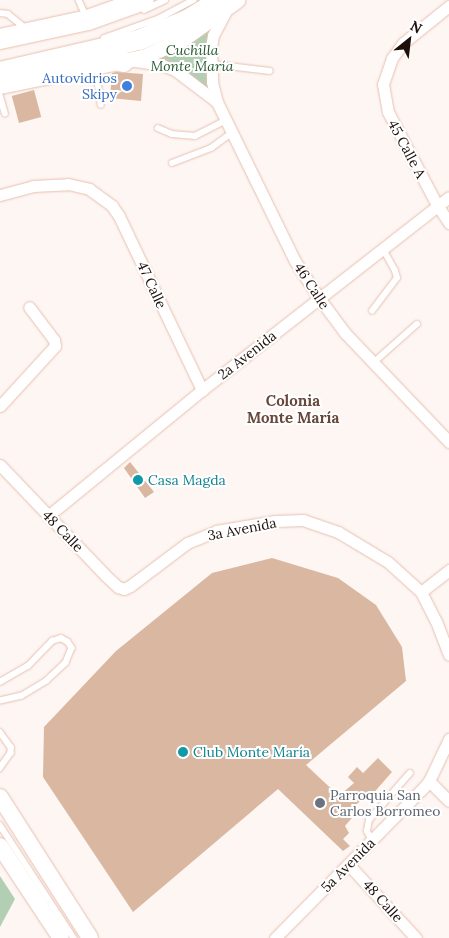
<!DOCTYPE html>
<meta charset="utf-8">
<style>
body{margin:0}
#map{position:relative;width:449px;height:938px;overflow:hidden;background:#fef6f3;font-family:Lora,serif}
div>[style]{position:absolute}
.green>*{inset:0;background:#b2cfb4}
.building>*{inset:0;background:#d9b7a1;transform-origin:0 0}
.roads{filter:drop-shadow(0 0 1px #e7c0b0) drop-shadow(0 0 1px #e7c0b0)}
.service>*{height:5.5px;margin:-2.75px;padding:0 2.75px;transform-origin:2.75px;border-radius:2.75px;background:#fff}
.minor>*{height:11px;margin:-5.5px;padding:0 5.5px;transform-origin:5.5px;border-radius:5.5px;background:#fff}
.tertiary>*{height:15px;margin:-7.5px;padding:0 7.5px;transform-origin:7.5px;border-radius:7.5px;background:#fff}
.secondary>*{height:16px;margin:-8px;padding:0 8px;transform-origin:8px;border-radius:8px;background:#fff}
.trunk>*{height:20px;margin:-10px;padding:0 10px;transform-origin:10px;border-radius:10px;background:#fff}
.dots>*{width:14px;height:14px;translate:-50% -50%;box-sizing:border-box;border:2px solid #fff;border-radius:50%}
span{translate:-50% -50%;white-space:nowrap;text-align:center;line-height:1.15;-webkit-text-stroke:4px #fff;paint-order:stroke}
.park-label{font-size:14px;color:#27582f;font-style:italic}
.shop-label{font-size:14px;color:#366cbe}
.right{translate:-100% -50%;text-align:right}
.street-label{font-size:14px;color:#1d100b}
.culture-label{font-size:14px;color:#0d838f}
.left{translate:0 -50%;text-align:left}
.worship-label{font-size:14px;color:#5b616d}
.neighbourhood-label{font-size:15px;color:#68483a;font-weight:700}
.north{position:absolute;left:384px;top:15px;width:50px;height:50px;-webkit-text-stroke:4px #fff;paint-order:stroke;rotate:29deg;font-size:14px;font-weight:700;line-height:20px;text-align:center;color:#1d100b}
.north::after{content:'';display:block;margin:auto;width:18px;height:22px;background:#1d100b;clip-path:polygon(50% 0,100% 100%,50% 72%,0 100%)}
</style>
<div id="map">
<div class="green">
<div style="clip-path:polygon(216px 22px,217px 102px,149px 60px)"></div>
<div style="clip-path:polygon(0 876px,15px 899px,0 927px)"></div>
</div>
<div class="building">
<div style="clip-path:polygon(116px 72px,143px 74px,141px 101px,110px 98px,112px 73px)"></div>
<div style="left:34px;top:90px;width:28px;height:23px;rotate:75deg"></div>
<div style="clip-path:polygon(130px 462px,154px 492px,145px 498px,124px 468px)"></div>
<div style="clip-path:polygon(272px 558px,338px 578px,376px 605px,402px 647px,406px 681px,306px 765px,339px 796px,354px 783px,348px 777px,357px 767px,363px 773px,378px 758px,392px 772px,370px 797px,367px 794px,353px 808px,357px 812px,345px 826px,349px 833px,343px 839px,350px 846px,343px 851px,278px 789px,133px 912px,43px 777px,44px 727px,116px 651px,212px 573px)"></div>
</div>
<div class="roads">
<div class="service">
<div style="left:79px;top:0;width:20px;rotate:66deg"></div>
<div style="left:144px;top:10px;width:23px;rotate:-25deg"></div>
<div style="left:0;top:13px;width:8px;rotate:7deg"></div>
<div style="left:8px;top:14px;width:22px;rotate:39deg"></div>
<div style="left:104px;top:38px;width:57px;rotate:-19.4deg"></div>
<div style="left:158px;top:19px;width:40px;rotate:-28deg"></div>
<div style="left:212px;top:64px;width:58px;rotate:6.9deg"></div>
<div style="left:96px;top:68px;width:37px;rotate:82deg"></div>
<div style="left:0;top:95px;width:19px;rotate:74deg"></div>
<div style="left:158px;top:128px;width:15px;rotate:23deg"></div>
<div style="left:172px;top:134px;width:23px;rotate:5deg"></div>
<div style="left:195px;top:136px;width:35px;rotate:-27deg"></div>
<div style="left:172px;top:163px;width:42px;rotate:-21deg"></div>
<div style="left:211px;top:148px;width:26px;rotate:-36deg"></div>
<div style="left:372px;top:311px;width:41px;rotate:-52.9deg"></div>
<div style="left:397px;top:278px;width:7px;rotate:-106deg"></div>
<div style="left:395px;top:271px;width:26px;rotate:-119deg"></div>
<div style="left:372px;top:364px;width:60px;rotate:-41.6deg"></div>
<div style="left:0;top:682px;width:32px;rotate:-30deg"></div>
<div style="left:28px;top:666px;width:35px;rotate:-46deg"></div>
<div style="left:52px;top:641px;width:9px;rotate:-18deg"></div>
<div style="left:61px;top:638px;width:8px;rotate:30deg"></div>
<div style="left:68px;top:642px;width:7px;rotate:56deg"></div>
<div style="left:72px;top:648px;width:16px;rotate:112deg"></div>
<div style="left:66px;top:663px;width:26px;rotate:137deg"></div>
<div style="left:47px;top:681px;width:29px;rotate:149deg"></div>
<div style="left:22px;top:696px;width:23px;rotate:167deg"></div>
<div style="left:0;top:732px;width:19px;rotate:54deg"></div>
<div style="left:11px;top:747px;width:6px;rotate:90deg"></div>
<div style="left:11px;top:753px;width:19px;rotate:125deg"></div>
<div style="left:0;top:825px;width:135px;rotate:56.8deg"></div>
<div style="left:372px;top:841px;width:11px;rotate:-117deg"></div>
<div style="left:367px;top:831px;width:11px;rotate:-80deg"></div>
<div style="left:369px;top:820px;width:62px;rotate:-48.9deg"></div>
</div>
<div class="minor">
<div style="left:449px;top:6px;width:59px;rotate:141.2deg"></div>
<div style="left:403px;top:43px;width:19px;rotate:126deg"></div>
<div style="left:392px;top:58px;width:28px;rotate:109deg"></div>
<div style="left:383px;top:84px;width:28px;rotate:80deg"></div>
<div style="left:388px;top:112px;width:105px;rotate:62.2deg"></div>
<div style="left:437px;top:205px;width:22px;rotate:56deg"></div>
<div style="left:226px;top:11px;width:27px;rotate:118deg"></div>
<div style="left:213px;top:35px;width:12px;rotate:99deg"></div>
<div style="left:211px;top:47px;width:35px;rotate:88deg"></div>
<div style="left:212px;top:82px;width:21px;rotate:76deg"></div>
<div style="left:217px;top:102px;width:177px;rotate:63.9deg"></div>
<div style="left:295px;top:261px;width:44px;rotate:57deg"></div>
<div style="left:319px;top:298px;width:44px;rotate:53.4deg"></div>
<div style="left:345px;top:333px;width:151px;rotate:46.3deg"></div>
<div style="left:135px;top:61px;width:27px;rotate:8deg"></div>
<div style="left:162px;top:65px;width:14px;rotate:21deg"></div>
<div style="left:175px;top:70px;width:53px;rotate:37.3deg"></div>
<div style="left:0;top:195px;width:34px;rotate:-15deg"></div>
<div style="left:33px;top:186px;width:35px;rotate:-3deg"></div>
<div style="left:68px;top:184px;width:22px;rotate:13deg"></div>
<div style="left:89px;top:189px;width:29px;rotate:36deg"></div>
<div style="left:112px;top:206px;width:12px;rotate:55deg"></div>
<div style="left:119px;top:216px;width:193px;rotate:64.5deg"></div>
<div style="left:0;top:406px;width:81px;rotate:-47.5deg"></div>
<div style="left:55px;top:346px;width:6px;rotate:-99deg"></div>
<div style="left:54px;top:340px;width:41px;rotate:-127.1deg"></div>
<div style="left:0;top:465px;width:152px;rotate:46.3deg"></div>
<div style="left:105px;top:575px;width:18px;rotate:43deg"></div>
<div style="left:118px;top:587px;width:6px;rotate:18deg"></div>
<div style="left:124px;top:589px;width:7px;rotate:-27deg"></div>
<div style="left:130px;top:586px;width:71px;rotate:-37deg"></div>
<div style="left:187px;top:543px;width:31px;rotate:-22deg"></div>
<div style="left:216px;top:531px;width:60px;rotate:-9.6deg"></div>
<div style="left:275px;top:521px;width:28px;rotate:-2deg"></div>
<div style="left:303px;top:520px;width:37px;rotate:19deg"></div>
<div style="left:338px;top:532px;width:58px;rotate:31deg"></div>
<div style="left:388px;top:562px;width:45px;rotate:42.3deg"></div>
<div style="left:421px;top:592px;width:33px;rotate:63deg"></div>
<div style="left:436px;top:621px;width:36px;rotate:69deg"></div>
<div style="left:48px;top:516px;width:199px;rotate:-39.3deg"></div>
<div style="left:202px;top:390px;width:313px;rotate:-38deg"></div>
<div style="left:421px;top:592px;width:36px;rotate:-38deg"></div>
<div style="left:429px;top:781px;width:28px;rotate:45deg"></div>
<div style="left:349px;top:865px;width:99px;rotate:47.5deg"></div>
<div style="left:275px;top:938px;width:212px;rotate:-45.4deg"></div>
<div style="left:424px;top:787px;width:8px;rotate:-50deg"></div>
<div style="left:429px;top:781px;width:47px;rotate:-64.5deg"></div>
</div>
<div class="tertiary">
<div style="left:0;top:86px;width:146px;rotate:-11.5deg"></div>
<div style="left:143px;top:57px;width:44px;rotate:-24.2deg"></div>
<div style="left:183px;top:39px;width:67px;rotate:-35.8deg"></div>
</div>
<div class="secondary">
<div style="left:0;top:797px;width:167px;rotate:57.4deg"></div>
<div style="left:0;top:846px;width:110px;rotate:56.5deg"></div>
</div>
<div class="trunk">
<div style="left:0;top:39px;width:90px;rotate:-12.2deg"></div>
<div style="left:88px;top:20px;width:59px;rotate:-19.7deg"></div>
<div style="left:97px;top:52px;width:28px;rotate:21deg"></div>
<div style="left:0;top:72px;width:143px;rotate:-13deg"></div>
<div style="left:139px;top:40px;width:52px;rotate:-22.6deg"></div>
<div style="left:187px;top:20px;width:39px;rotate:-31deg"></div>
</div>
</div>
<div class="dots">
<div style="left:127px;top:86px;background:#3f7fe0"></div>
<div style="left:138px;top:480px;background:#0f9aa8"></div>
<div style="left:183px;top:752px;background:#0f9aa8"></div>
<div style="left:320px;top:803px;background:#6b7280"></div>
</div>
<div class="park-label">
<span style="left:192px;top:58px">Cuchilla<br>Monte María</span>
</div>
<div class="shop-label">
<span class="right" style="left:117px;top:86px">Autovidrios<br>Skipy</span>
</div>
<div class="street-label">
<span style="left:407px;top:149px;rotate:62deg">45 Calle A</span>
<span style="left:152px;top:285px;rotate:65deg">47 Calle</span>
<span style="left:312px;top:286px;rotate:57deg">46 Calle</span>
<span style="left:247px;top:355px;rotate:-38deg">2a Avenida</span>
<span style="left:242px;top:529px;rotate:-11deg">3a Avenida</span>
<span style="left:63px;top:531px;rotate:46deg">48 Calle</span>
<span style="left:348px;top:865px;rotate:-45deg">5a Avenida</span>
<span style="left:383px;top:901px;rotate:48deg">48 Calle</span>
</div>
<div class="culture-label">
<span class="left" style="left:148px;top:480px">Casa Magda</span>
<span class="left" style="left:193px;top:752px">Club Monte María</span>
</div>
<div class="worship-label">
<span class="left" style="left:330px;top:803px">Parroquia San<br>Carlos Borromeo</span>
</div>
<div class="neighbourhood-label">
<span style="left:293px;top:409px">Colonia<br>Monte María</span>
</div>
<div class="north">N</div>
</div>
